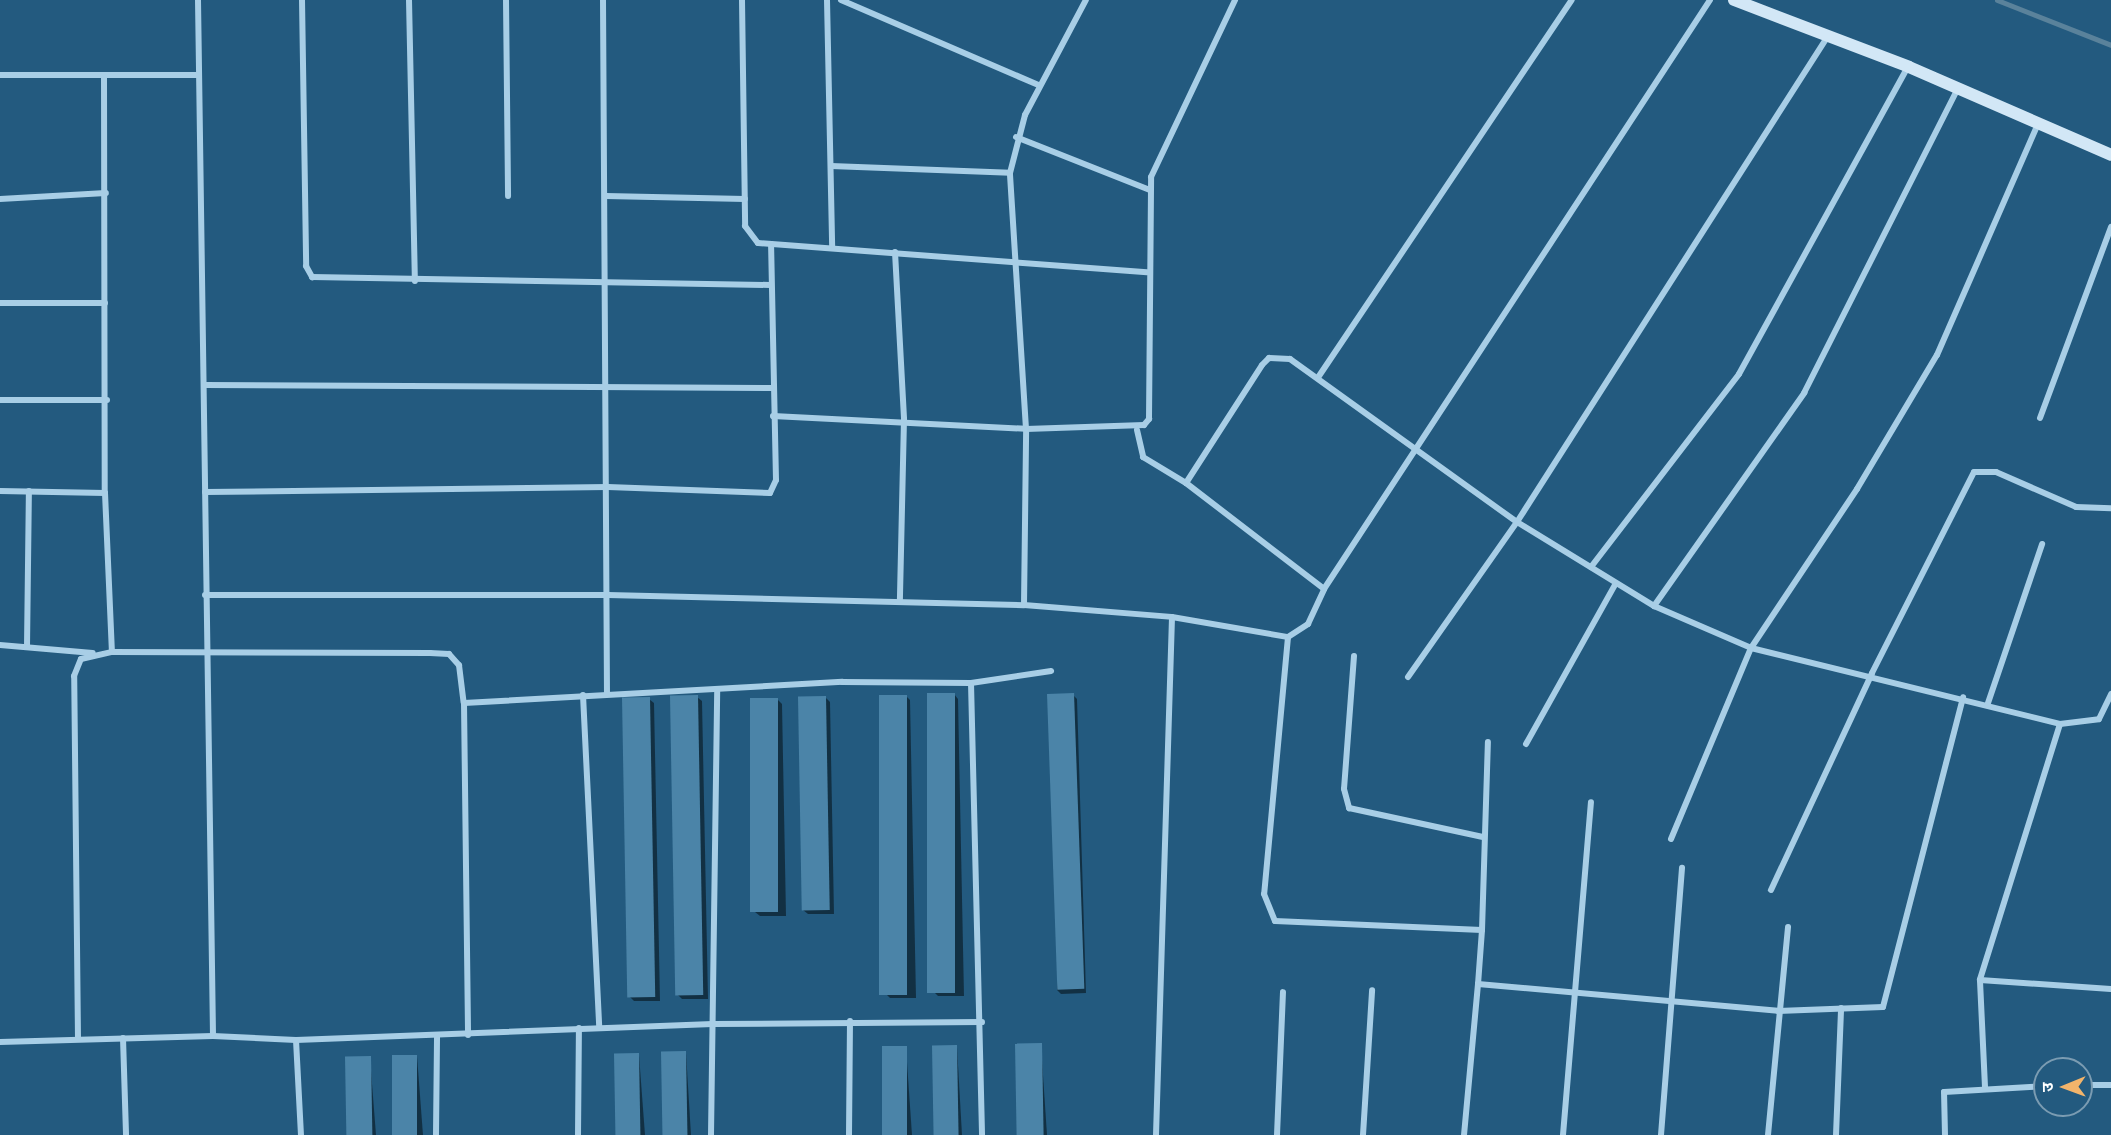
<!DOCTYPE html>
<meta charset="utf-8">
<style>
body{margin:0}
#map{position:relative;width:2111px;height:1135px;overflow:hidden;background:#235a7f;font-family:"Exo 2","Noto Sans Devanagari",sans-serif}
div>[style]{position:absolute}
.shadow>*{inset:0;background:#0007}
.stream>*{height:5px;margin:-2.5px;padding:0 2.5px;transform-origin:2.5px;border-radius:2.5px;background:#5a829b}
.building>*{inset:0;background:#4b84a8;transform-origin:0 0}
.street>*{height:6px;margin:-3px;padding:0 3px;transform-origin:3px;border-radius:3px;background:#a8cee6}
.secondary>*{height:12px;margin:-6px;padding:0 6px;transform-origin:6px;border-radius:6px;background:#d2e7f6}
span{translate:-50% -50%;white-space:nowrap;text-align:center;line-height:1.15;-webkit-text-stroke:4.5px #235a7f;paint-order:stroke}
.north{position:absolute;left:2033px;top:1057px;width:60px;height:60px;box-sizing:border-box;background:#235a7f;border:2px solid #7b9cb2;border-radius:50%;rotate:269deg;font-size:16px;font-weight:700;line-height:24px;text-align:center;color:#fff}
.north::after{content:'';display:block;margin:auto;width:21px;height:27px;background:#f2b46b;clip-path:polygon(50% 0,100% 100%,50% 72%,0 100%)}
</style>
<div id="map">
<div class="shadow">
<div style="clip-path:polygon(954px 694px,958px 699px,964px 996px,938px 996px,934px 992px)"></div>
<div style="clip-path:polygon(1073px 695px,1077px 699px,1086px 993px,1061px 994px,1057px 990px)"></div>
<div style="clip-path:polygon(906px 696px,910px 700px,916px 998px,890px 998px,886px 994px)"></div>
<div style="clip-path:polygon(697px 697px,702px 701px,708px 999px,682px 999px,678px 995px)"></div>
<div style="clip-path:polygon(825px 697px,830px 702px,834px 914px,808px 914px,803px 910px)"></div>
<div style="clip-path:polygon(649px 699px,654px 703px,660px 1001px,634px 1001px,630px 997px)"></div>
<div style="clip-path:polygon(777px 699px,782px 704px,786px 916px,760px 916px,755px 912px)"></div>
<div style="clip-path:polygon(1041px 1045px,1047px 1135px,1018px 1135px)"></div>
<div style="clip-path:polygon(957px 1047px,962px 1135px,935px 1135px)"></div>
<div style="clip-path:polygon(906px 1048px,912px 1135px,885px 1135px)"></div>
<div style="clip-path:polygon(686px 1053px,691px 1135px,664px 1135px)"></div>
<div style="clip-path:polygon(639px 1055px,645px 1135px,617px 1135px)"></div>
<div style="clip-path:polygon(417px 1056px,423px 1135px,395px 1135px)"></div>
<div style="clip-path:polygon(370px 1058px,376px 1135px,348px 1135px)"></div>
</div>
<div class="stream">
<div style="left:1997px;top:0;width:123px;rotate:21.5deg"></div>
</div>
<div class="building">
<div style="left:927px;top:693px;width:28px;height:300px"></div>
<div style="left:1074px;top:693px;width:296px;height:27px;rotate:88deg"></div>
<div style="left:698px;top:695px;width:300px;height:28px;rotate:89deg"></div>
<div style="left:879px;top:695px;width:28px;height:300px"></div>
<div style="left:826px;top:696px;width:214px;height:28px;rotate:89deg"></div>
<div style="left:650px;top:697px;width:300px;height:28px;rotate:89deg"></div>
<div style="left:750px;top:698px;width:28px;height:214px"></div>
<div style="left:1042px;top:1043px;width:92px;height:27px;rotate:89deg"></div>
<div style="left:957px;top:1045px;width:90px;height:25px;rotate:89deg"></div>
<div style="left:882px;top:1046px;width:25px;height:89px"></div>
<div style="left:686px;top:1051px;width:84px;height:25px;rotate:89deg"></div>
<div style="left:639px;top:1053px;width:82px;height:25px;rotate:89deg"></div>
<div style="left:392px;top:1055px;width:25px;height:80px"></div>
<div style="left:371px;top:1056px;width:79px;height:26px;rotate:89deg"></div>
</div>
<div class="street">
<div style="left:198px;top:0;width:1036px;rotate:89.17deg"></div>
<div style="left:302px;top:0;width:266px;rotate:89.1deg"></div>
<div style="left:306px;top:266px;width:13px;rotate:61deg"></div>
<div style="left:312px;top:277px;width:458px;rotate:1deg"></div>
<div style="left:409px;top:0;width:281px;rotate:88.8deg"></div>
<div style="left:506px;top:0;width:196px;rotate:89.4deg"></div>
<div style="left:603px;top:0;width:692px;rotate:89.67deg"></div>
<div style="left:742px;top:0;width:226px;rotate:89.2deg"></div>
<div style="left:745px;top:226px;width:21px;rotate:53deg"></div>
<div style="left:758px;top:243px;width:390px;rotate:4.3deg"></div>
<div style="left:827px;top:0;width:248px;rotate:88.8deg"></div>
<div style="left:841px;top:0;width:215px;rotate:23.3deg"></div>
<div style="left:0;top:75px;width:198px"></div>
<div style="left:104px;top:76px;width:417px;rotate:89.9deg"></div>
<div style="left:105px;top:493px;width:159px;rotate:87.5deg"></div>
<div style="left:1016px;top:137px;width:144px;rotate:21.6deg"></div>
<div style="left:831px;top:166px;width:179px;rotate:2.2deg"></div>
<div style="left:606px;top:196px;width:139px;rotate:1.2deg"></div>
<div style="left:0;top:199px;width:106px;rotate:-3.2deg"></div>
<div style="left:895px;top:252px;width:167px;rotate:86.9deg"></div>
<div style="left:904px;top:419px;width:182px;rotate:91.3deg"></div>
<div style="left:0;top:303px;width:105px"></div>
<div style="left:1319px;top:376px;width:453px;rotate:-56.1deg"></div>
<div style="left:205px;top:385px;width:568px;rotate:0.3deg"></div>
<div style="left:0;top:400px;width:107px"></div>
<div style="left:773px;top:416px;width:253px;rotate:2.9deg"></div>
<div style="left:1026px;top:429px;width:118px;rotate:-1.9deg"></div>
<div style="left:1144px;top:425px;width:8px;rotate:-50deg"></div>
<div style="left:1149px;top:419px;width:242px;rotate:-89.5deg"></div>
<div style="left:1151px;top:177px;width:196px;rotate:-64.6deg"></div>
<div style="left:2040px;top:418px;width:204px;rotate:-69.6deg"></div>
<div style="left:1137px;top:430px;width:28px;rotate:77deg"></div>
<div style="left:1143px;top:457px;width:50px;rotate:31.2deg"></div>
<div style="left:1186px;top:483px;width:140px;rotate:-57.2deg"></div>
<div style="left:1262px;top:365px;width:10px;rotate:-45deg"></div>
<div style="left:1269px;top:358px;width:21px;rotate:3deg"></div>
<div style="left:1290px;top:359px;width:279px;rotate:35.7deg"></div>
<div style="left:1517px;top:522px;width:161px;rotate:31.5deg"></div>
<div style="left:1654px;top:606px;width:106px;rotate:23.4deg"></div>
<div style="left:1751px;top:648px;width:318px;rotate:13.8deg"></div>
<div style="left:2060px;top:724px;width:268px;rotate:107.4deg"></div>
<div style="left:1186px;top:483px;width:174px;rotate:37.5deg"></div>
<div style="left:0;top:491px;width:105px;rotate:1.1deg"></div>
<div style="left:205px;top:492px;width:403px;rotate:-0.7deg"></div>
<div style="left:608px;top:487px;width:162px;rotate:2.1deg"></div>
<div style="left:770px;top:493px;width:14px;rotate:-65deg"></div>
<div style="left:776px;top:480px;width:236px;rotate:-91.2deg"></div>
<div style="left:1591px;top:567px;width:243px;rotate:-52.5deg"></div>
<div style="left:1739px;top:374px;width:350px;rotate:-61.2deg"></div>
<div style="left:205px;top:595px;width:403px"></div>
<div style="left:608px;top:595px;width:416px;rotate:1.4deg"></div>
<div style="left:1024px;top:605px;width:148px;rotate:4.6deg"></div>
<div style="left:1172px;top:617px;width:118px;rotate:9.8deg"></div>
<div style="left:1288px;top:637px;width:24px;rotate:-33deg"></div>
<div style="left:1308px;top:624px;width:38px;rotate:-65deg"></div>
<div style="left:1324px;top:589px;width:704px;rotate:-56.76deg"></div>
<div style="left:1024px;top:605px;width:176px;rotate:-89.3deg"></div>
<div style="left:1026px;top:429px;width:256px;rotate:-93.6deg"></div>
<div style="left:1010px;top:173px;width:60px;rotate:-75.5deg"></div>
<div style="left:1025px;top:115px;width:130px;rotate:-62.1deg"></div>
<div style="left:1654px;top:606px;width:261px;rotate:-54.8deg"></div>
<div style="left:1804px;top:393px;width:342px;rotate:-63.2deg"></div>
<div style="left:1288px;top:637px;width:258px;rotate:95.3deg"></div>
<div style="left:1264px;top:894px;width:29px;rotate:68deg"></div>
<div style="left:1275px;top:921px;width:207px;rotate:2.5deg"></div>
<div style="left:1482px;top:930px;width:54px;rotate:94.2deg"></div>
<div style="left:1478px;top:984px;width:301px;rotate:5.1deg"></div>
<div style="left:1778px;top:1011px;width:105px;rotate:-2.2deg"></div>
<div style="left:1883px;top:1007px;width:320px;rotate:-75.5deg"></div>
<div style="left:0;top:645px;width:93px;rotate:4.9deg"></div>
<div style="left:27px;top:647px;width:156px;rotate:-89.3deg"></div>
<div style="left:1354px;top:656px;width:133px;rotate:94.3deg"></div>
<div style="left:1344px;top:789px;width:20px;rotate:75deg"></div>
<div style="left:1349px;top:808px;width:137px;rotate:12.2deg"></div>
<div style="left:1408px;top:677px;width:189px;rotate:-54.9deg"></div>
<div style="left:1517px;top:522px;width:573px;rotate:-57.39deg"></div>
<div style="left:971px;top:683px;width:452px;rotate:88.6deg"></div>
<div style="left:583px;top:695px;width:333px;rotate:87.2deg"></div>
<div style="left:464px;top:703px;width:379px;rotate:-3.2deg"></div>
<div style="left:842px;top:682px;width:129px;rotate:0.4deg"></div>
<div style="left:971px;top:683px;width:81px;rotate:-8.5deg"></div>
<div style="left:1988px;top:703px;width:168px;rotate:-71.2deg"></div>
<div style="left:2060px;top:724px;width:39px;rotate:-7deg"></div>
<div style="left:2099px;top:719px;width:28px;rotate:-64deg"></div>
<div style="left:1526px;top:744px;width:182px;rotate:-60.8deg"></div>
<div style="left:1671px;top:839px;width:207px;rotate:-67.3deg"></div>
<div style="left:1751px;top:648px;width:191px;rotate:-56.3deg"></div>
<div style="left:1857px;top:489px;width:156px;rotate:-59.2deg"></div>
<div style="left:1937px;top:355px;width:252px;rotate:-66.4deg"></div>
<div style="left:1771px;top:890px;width:239px;rotate:-65deg"></div>
<div style="left:1872px;top:673px;width:225px;rotate:-63.1deg"></div>
<div style="left:1974px;top:472px;width:22px"></div>
<div style="left:1996px;top:472px;width:87px;rotate:23.6deg"></div>
<div style="left:2076px;top:507px;width:35px;rotate:2deg"></div>
<div style="left:1482px;top:930px;width:188px;rotate:-88.2deg"></div>
<div style="left:123px;top:1038px;width:97px;rotate:88.2deg"></div>
<div style="left:78px;top:1039px;width:363px;rotate:-90.6deg"></div>
<div style="left:74px;top:676px;width:18px;rotate:-68deg"></div>
<div style="left:81px;top:659px;width:32px;rotate:-13deg"></div>
<div style="left:112px;top:652px;width:318px;rotate:0.2deg"></div>
<div style="left:430px;top:653px;width:19px;rotate:3deg"></div>
<div style="left:449px;top:654px;width:15px;rotate:48deg"></div>
<div style="left:459px;top:665px;width:38px;rotate:83deg"></div>
<div style="left:464px;top:703px;width:332px;rotate:89.3deg"></div>
<div style="left:296px;top:1040px;width:95px;rotate:87deg"></div>
<div style="left:0;top:1042px;width:213px;rotate:-1.6deg"></div>
<div style="left:213px;top:1036px;width:83px;rotate:2.8deg"></div>
<div style="left:296px;top:1040px;width:417px;rotate:-2.2deg"></div>
<div style="left:713px;top:1024px;width:269px;rotate:-0.4deg"></div>
<div style="left:2081px;top:1085px;width:30px"></div>
<div style="left:1985px;top:1087px;width:107px;rotate:-92.7deg"></div>
<div style="left:1980px;top:980px;width:131px;rotate:3.9deg"></div>
<div style="left:436px;top:1135px;width:99px;rotate:-89.4deg"></div>
<div style="left:578px;top:1135px;width:107px;rotate:-89.5deg"></div>
<div style="left:711px;top:1135px;width:445px;rotate:-89.2deg"></div>
<div style="left:849px;top:1135px;width:114px;rotate:-89.5deg"></div>
<div style="left:1156px;top:1135px;width:518px;rotate:-88.23deg"></div>
<div style="left:1277px;top:1135px;width:143px;rotate:-87.6deg"></div>
<div style="left:1363px;top:1135px;width:145px;rotate:-86.4deg"></div>
<div style="left:1464px;top:1135px;width:152px;rotate:-84.7deg"></div>
<div style="left:1563px;top:1135px;width:334px;rotate:-85.2deg"></div>
<div style="left:1661px;top:1135px;width:268px;rotate:-85.5deg"></div>
<div style="left:1768px;top:1135px;width:209px;rotate:-84.5deg"></div>
<div style="left:1836px;top:1135px;width:127px;rotate:-87.7deg"></div>
<div style="left:1945px;top:1135px;width:43px;rotate:-91.3deg"></div>
<div style="left:1944px;top:1092px;width:101px;rotate:-3.4deg"></div>
</div>
<div class="secondary">
<div style="left:1734px;top:0;width:187px;rotate:20.9deg"></div>
<div style="left:1909px;top:67px;width:220px;rotate:23.5deg"></div>
</div>
<div class="north">उ</div>
</div>
